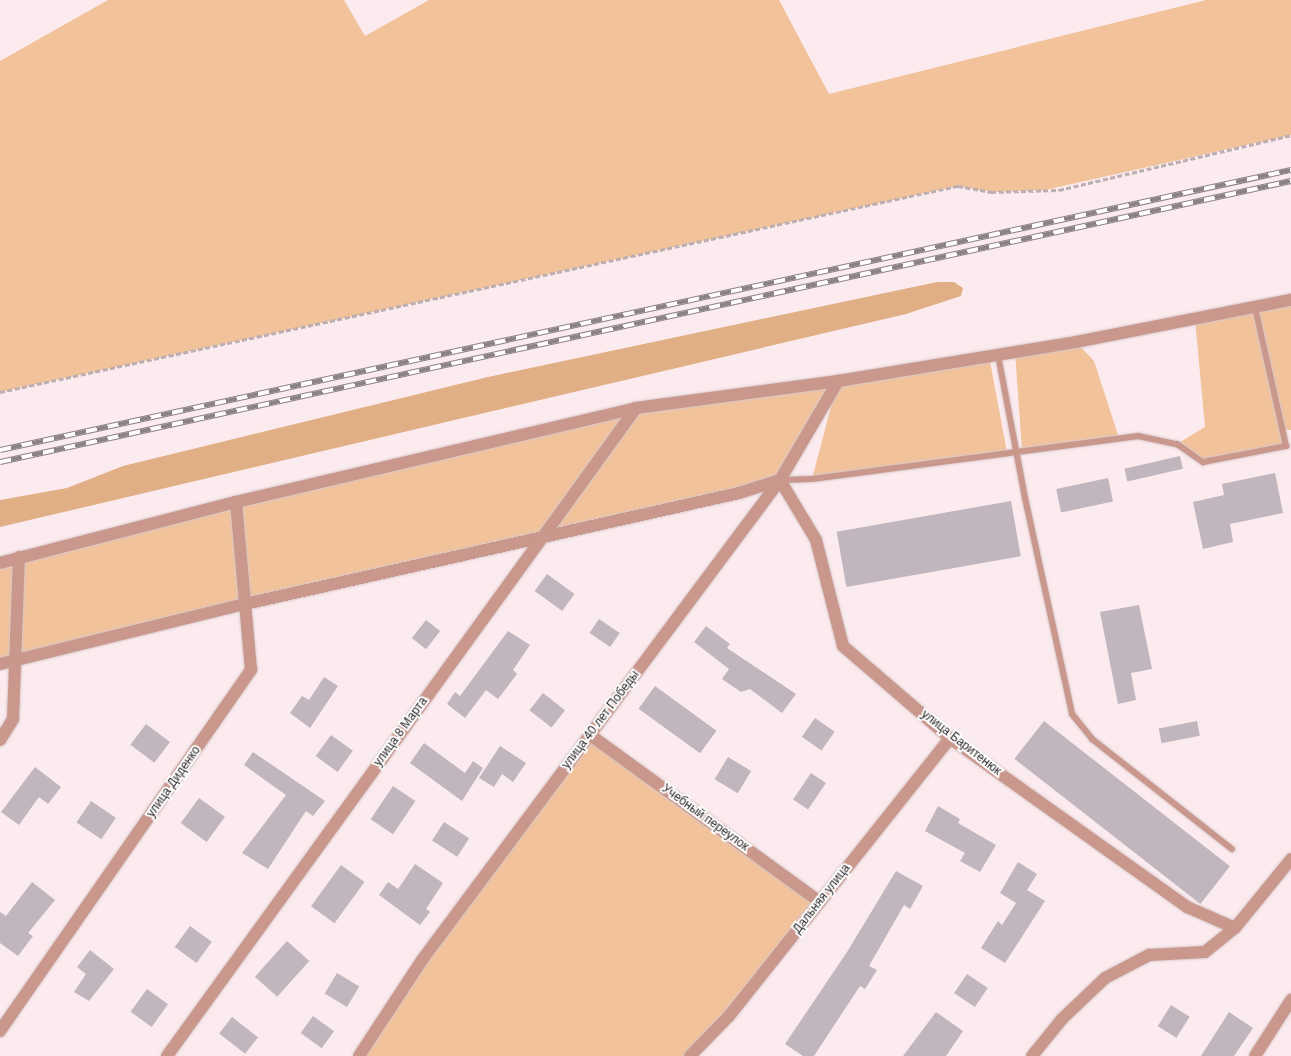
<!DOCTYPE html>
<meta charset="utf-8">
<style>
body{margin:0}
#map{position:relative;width:1291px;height:1056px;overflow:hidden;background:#fbebee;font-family:Helvetica,sans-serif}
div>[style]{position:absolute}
.green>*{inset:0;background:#f2c29b}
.forest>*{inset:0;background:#e1af86}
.building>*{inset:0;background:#c1b5be;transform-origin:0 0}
.path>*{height:3px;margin-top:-1.5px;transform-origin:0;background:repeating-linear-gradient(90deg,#bcafb2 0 5px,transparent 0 7.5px)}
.roads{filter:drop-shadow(0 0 1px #d6c8cb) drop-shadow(0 0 1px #d6c8cb)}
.service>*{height:6px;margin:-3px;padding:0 3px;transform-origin:3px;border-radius:3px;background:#ca978d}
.minor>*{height:12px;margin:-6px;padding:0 6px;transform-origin:6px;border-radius:6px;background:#ca978d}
.tertiary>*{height:12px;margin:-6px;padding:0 6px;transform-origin:6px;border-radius:6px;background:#ca978d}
.rail>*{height:5.5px;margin-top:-2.75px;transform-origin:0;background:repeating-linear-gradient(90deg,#fdfdfd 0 11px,#8c8284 0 22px);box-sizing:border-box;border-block:1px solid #8c8284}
span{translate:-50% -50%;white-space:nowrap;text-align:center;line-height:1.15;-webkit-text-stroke:4px #fdfdfd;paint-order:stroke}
.street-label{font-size:12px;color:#2e282a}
</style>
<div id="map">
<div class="green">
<div style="clip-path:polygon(108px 0,344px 0,365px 36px,429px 0,779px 0,829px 94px,1206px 0,1291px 0,1291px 135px,1045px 190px,991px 192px,958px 186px,0 392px,0 61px)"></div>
<div style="clip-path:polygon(1291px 300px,1291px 430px,1283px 430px,1286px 446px,1203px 462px,1177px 444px,1205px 427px,1195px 319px)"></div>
<div style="clip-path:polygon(1076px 342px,1094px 361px,1119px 438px,1022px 450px,1015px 352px)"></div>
<div style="clip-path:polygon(989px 356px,1007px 452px,812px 479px,837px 384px,780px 480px,0 664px,0 563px,636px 408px)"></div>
<div style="clip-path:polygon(590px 735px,820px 902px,690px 1056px,359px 1056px)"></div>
</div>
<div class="forest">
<div style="clip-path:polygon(937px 282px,954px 282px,963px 288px,961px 296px,906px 314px,0 527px,0 500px,67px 488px,123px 466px,488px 377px)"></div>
</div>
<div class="building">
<div style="left:1180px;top:456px;width:13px;height:57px;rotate:77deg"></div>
<div style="clip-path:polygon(1275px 473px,1283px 513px,1230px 524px,1233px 542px,1203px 549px,1193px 502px,1224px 495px,1222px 484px)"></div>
<div style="left:1108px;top:478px;width:24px;height:53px;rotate:78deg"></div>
<div style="left:1011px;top:501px;width:56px;height:177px;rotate:80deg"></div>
<div style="left:547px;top:574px;width:34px;height:21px;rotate:36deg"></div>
<div style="clip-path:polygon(1139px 605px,1152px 669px,1131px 673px,1136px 700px,1118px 704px,1100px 612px)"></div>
<div style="left:599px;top:619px;width:25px;height:17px;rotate:34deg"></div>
<div style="left:426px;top:620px;width:18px;height:23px;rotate:38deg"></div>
<div style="clip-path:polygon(706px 626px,730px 644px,727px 648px,796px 694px,782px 713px,750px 689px,741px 692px,722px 679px,729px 669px,694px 642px)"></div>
<div style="clip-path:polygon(508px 631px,530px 645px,513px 670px,517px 674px,498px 699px,486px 690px,465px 718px,447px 704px,455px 692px,460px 696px)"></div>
<div style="clip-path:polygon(324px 677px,338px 686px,310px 728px,290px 713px,302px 696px,309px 700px)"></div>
<div style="left:655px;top:686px;width:76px;height:28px;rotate:36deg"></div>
<div style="left:543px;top:693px;width:28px;height:22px;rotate:38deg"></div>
<div style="left:815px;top:718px;width:24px;height:23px;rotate:35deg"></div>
<div style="left:1044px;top:721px;width:236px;height:48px;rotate:38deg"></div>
<div style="left:1197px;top:721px;width:15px;height:39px;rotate:79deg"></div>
<div style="left:146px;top:724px;width:30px;height:26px;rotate:37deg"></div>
<div style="left:331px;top:735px;width:27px;height:26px;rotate:36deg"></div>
<div style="clip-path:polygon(424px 743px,465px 773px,473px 761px,483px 768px,462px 801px,410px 763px)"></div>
<div style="clip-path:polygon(500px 746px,526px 763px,513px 782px,502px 774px,494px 787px,479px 778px)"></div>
<div style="clip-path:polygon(253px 752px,325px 801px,313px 816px,306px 811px,268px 869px,242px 853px,286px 795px,244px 765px)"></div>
<div style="left:728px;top:757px;width:27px;height:26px;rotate:31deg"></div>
<div style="clip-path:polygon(35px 767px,61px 787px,48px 804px,39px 797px,19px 825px,1px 812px)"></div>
<div style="left:811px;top:773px;width:18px;height:32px;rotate:34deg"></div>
<div style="left:393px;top:786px;width:27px;height:40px;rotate:34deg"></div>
<div style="left:199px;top:798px;width:32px;height:31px;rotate:36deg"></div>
<div style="left:91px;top:801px;width:30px;height:26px;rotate:34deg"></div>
<div style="clip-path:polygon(938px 806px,960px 819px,958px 823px,996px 845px,980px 872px,960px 861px,965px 853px,925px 831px)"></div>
<div style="left:444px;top:822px;width:30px;height:22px;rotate:33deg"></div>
<div style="clip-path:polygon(1018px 862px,1037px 874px,1027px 890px,1045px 901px,1005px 963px,981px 948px,998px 921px,1002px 925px,1016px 903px,1000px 893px)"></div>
<div style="clip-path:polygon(415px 864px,443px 883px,426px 909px,430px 912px,420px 925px,379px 895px,388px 882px,398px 889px)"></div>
<div style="left:341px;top:865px;width:29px;height:51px;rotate:36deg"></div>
<div style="clip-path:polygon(896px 871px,923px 886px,910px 909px,904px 905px,869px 966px,877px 970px,865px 989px,860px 986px,814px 1056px,803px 1056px,785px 1044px,847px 952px)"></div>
<div style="clip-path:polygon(32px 882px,55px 900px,28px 933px,33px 936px,18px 956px,0 943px,0 912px,6px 916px)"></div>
<div style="left:190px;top:926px;width:27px;height:26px;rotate:36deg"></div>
<div style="left:287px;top:941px;width:30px;height:48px;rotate:42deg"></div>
<div style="clip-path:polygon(90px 950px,114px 969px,89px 1001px,74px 992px,86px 974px,77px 967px)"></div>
<div style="left:337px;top:973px;width:26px;height:24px;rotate:31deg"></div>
<div style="left:967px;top:974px;width:25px;height:23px;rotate:34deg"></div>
<div style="left:147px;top:989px;width:26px;height:28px;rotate:36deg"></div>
<div style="left:1171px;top:1005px;width:22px;height:25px;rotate:32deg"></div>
<div style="clip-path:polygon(936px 1012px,963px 1031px,946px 1056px,903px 1056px)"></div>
<div style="clip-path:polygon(1229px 1012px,1253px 1028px,1234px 1056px,1201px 1056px)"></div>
<div style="left:313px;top:1016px;width:26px;height:21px;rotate:36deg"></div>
<div style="left:232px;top:1017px;width:33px;height:21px;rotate:38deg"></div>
</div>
<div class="path">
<div style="left:0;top:392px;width:980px;rotate:-12.14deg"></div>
<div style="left:958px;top:186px;width:34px;rotate:10deg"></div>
<div style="left:991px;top:192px;width:68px;rotate:-1.7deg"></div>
<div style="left:1059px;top:190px;width:238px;rotate:-13.3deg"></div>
</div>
<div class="roads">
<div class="service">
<div style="left:998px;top:355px;width:146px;rotate:79.3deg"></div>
<div style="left:1025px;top:498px;width:221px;rotate:77.7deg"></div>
<div style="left:1072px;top:714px;width:32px;rotate:51deg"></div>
<div style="left:1092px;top:739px;width:178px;rotate:38.2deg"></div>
<div style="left:780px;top:480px;width:32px;rotate:-2deg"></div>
<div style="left:812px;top:479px;width:329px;rotate:-7.5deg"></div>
<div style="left:1138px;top:436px;width:40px;rotate:12deg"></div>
<div style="left:1177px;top:444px;width:32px;rotate:35deg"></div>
<div style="left:1203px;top:462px;width:85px;rotate:-10.9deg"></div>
<div style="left:1286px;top:446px;width:142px;rotate:-102.6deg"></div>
</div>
<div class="minor">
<div style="left:0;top:664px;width:252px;rotate:-13.8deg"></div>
<div style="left:245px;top:604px;width:506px;rotate:-12.66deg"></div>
<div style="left:739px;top:493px;width:43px;rotate:-17.6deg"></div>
<div style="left:780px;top:480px;width:70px;rotate:59deg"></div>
<div style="left:816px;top:540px;width:109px;rotate:75.7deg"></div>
<div style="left:843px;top:646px;width:141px;rotate:40.7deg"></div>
<div style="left:950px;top:738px;width:291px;rotate:35.5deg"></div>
<div style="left:1187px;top:907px;width:52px;rotate:23.6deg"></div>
<div style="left:590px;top:735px;width:284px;rotate:36deg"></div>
<div style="left:0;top:740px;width:25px;rotate:-58deg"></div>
<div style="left:13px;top:719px;width:162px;rotate:-87.9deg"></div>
<div style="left:0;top:1031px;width:440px;rotate:-55.2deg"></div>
<div style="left:251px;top:670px;width:169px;rotate:-95.1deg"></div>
<div style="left:167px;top:1056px;width:800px;rotate:-54.1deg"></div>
<div style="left:359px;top:1056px;width:115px;rotate:-56.7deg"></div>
<div style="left:422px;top:960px;width:599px;rotate:-53.28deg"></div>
<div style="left:780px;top:480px;width:115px;rotate:-59.6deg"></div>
<div style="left:690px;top:1056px;width:56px;rotate:-45.7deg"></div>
<div style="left:729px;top:1016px;width:355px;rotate:-51.5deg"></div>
<div style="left:1032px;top:1056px;width:48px;rotate:-51deg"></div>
<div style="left:1062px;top:1019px;width:59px;rotate:-43.6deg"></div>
<div style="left:1105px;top:978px;width:50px;rotate:-27.6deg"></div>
<div style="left:1149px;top:955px;width:56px;rotate:-3.1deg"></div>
<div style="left:1205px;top:952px;width:38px;rotate:-39deg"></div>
<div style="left:1235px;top:928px;width:89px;rotate:-50.9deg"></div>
<div style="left:1255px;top:1056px;width:67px;rotate:-57.3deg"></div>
</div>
<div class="tertiary">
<div style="left:0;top:563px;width:244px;rotate:-14.5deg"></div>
<div style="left:236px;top:502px;width:411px;rotate:-13.2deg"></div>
<div style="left:636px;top:408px;width:204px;rotate:-7.6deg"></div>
<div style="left:838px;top:381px;width:241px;rotate:-9.3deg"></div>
<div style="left:1076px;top:342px;width:219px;rotate:-11.1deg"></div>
</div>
</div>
<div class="rail">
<div style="left:0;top:450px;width:1321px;rotate:-12.24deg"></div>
<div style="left:0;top:462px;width:1321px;rotate:-12.28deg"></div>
</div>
<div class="street-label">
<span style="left:601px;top:720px;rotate:-53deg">улица 40 лет Победы</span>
<span style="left:401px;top:732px;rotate:-54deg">улица 8 Марта</span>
<span style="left:961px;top:743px;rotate:38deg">улица Баритенюк</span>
<span style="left:174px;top:782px;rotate:-55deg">улица Диденко</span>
<span style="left:705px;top:818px;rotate:36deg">Учебный переулок</span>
<span style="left:822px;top:899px;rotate:-52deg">Дальняя улица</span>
</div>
</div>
